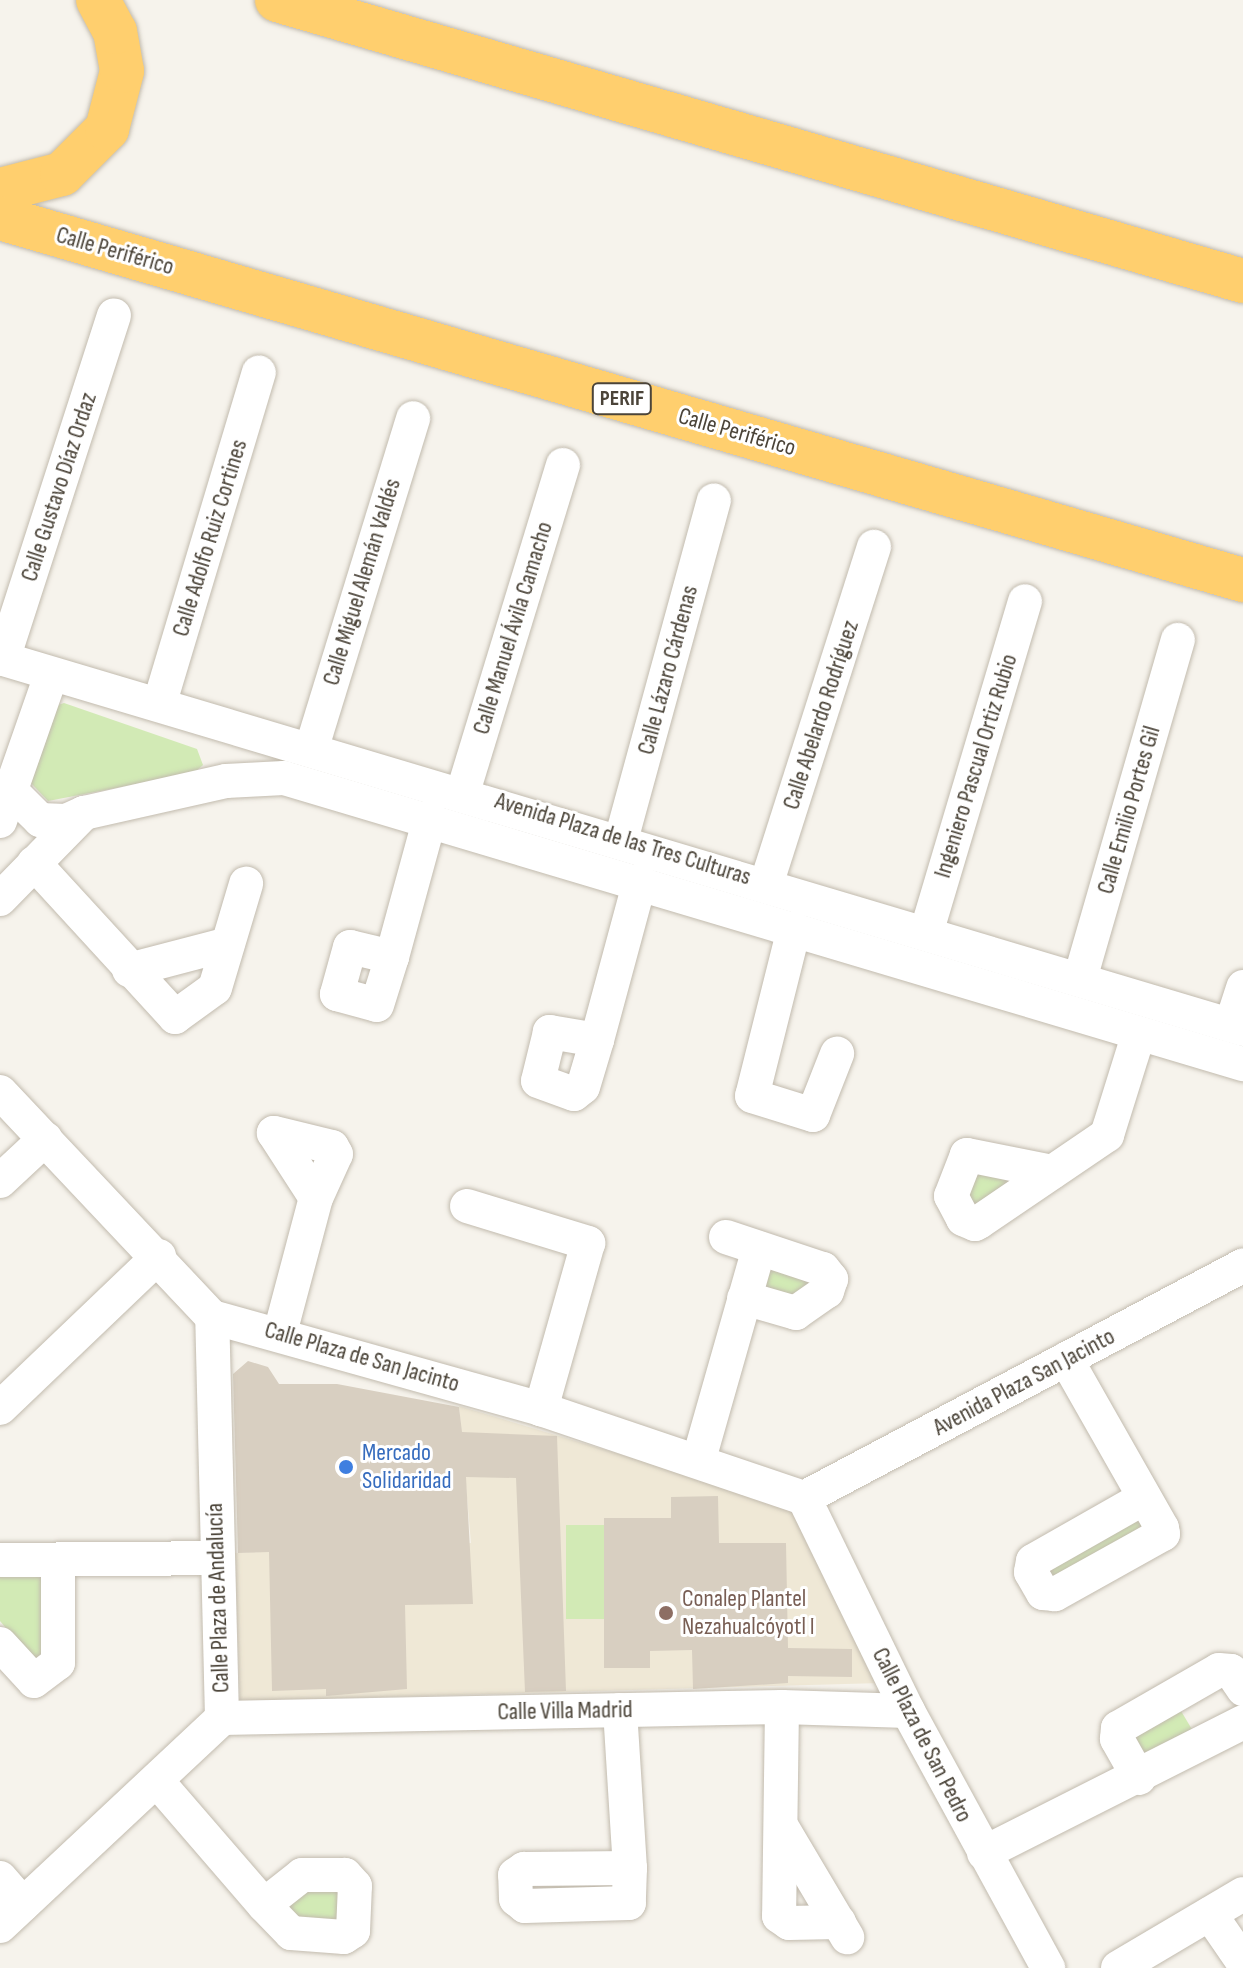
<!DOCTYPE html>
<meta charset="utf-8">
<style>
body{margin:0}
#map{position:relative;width:1243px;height:1968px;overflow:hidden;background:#f6f3ec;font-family:"Sofia Sans Condensed",sans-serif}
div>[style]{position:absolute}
.education>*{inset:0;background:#efe8d6}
.green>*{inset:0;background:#d2eab5;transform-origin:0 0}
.building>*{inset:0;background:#d8cfc1}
.roads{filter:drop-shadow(0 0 2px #c2bbae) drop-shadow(0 0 2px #c2bbae)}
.minor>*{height:34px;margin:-17px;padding:0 17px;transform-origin:17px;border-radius:17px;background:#fff}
.highway>*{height:44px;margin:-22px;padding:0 22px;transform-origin:22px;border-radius:22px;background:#ffcf6e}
.dots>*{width:22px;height:22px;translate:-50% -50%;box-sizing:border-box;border:4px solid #fff;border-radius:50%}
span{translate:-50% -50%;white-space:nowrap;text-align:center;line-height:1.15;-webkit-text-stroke:6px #fff;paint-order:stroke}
.shield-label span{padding:2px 6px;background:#fff;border:2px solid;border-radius:6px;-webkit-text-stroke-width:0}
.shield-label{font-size:22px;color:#4b4439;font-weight:700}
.street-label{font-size:24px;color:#4b4439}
.shop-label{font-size:24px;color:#366cbe}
.left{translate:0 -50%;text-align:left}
.education-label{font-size:24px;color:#785e54}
</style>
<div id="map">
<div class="education">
<div style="clip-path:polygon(459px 1406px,792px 1506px,882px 1683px,240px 1701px,235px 1553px,471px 1543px)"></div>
</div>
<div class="green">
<div style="clip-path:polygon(64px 703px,197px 749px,203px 765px,194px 773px,48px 801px,31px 783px,55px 706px)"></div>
<div style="clip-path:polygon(971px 1163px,1022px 1176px,968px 1210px)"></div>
<div style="clip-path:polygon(765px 1260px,816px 1283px,792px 1303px,756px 1291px)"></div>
<div style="left:1143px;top:1509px;width:26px;height:122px;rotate:61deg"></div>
<div style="left:604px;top:1525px;width:94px;height:38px;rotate:90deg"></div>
<div style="clip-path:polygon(49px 1569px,56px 1653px,39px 1668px,0 1621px,0 1570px)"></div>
<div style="left:1175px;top:1701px;width:39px;height:63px;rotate:59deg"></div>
<div style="clip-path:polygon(303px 1886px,347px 1888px,347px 1926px,297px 1926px,278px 1906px)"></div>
</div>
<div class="building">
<div style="clip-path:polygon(248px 1361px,268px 1367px,279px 1384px,337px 1384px,459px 1407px,462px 1432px,557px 1436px,566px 1691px,525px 1692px,516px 1478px,466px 1477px,473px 1604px,405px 1605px,407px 1689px,326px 1696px,326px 1689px,272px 1691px,269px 1552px,238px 1553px,233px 1374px)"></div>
<div style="clip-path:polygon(718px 1496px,719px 1543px,786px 1543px,788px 1648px,852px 1649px,852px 1677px,788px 1676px,788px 1683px,693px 1689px,692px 1650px,650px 1651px,650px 1668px,604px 1668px,604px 1518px,671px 1518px,671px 1497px)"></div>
</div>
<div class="roads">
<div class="minor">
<div style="left:0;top:658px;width:1297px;rotate:16.62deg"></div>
<div style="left:3px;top:659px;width:361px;rotate:-72.1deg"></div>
<div style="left:160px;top:702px;width:344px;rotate:-73.3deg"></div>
<div style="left:312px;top:747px;width:344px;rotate:-72.9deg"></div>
<div style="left:12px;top:792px;width:40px;rotate:45deg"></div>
<div style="left:40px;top:820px;width:26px;rotate:2deg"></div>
<div style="left:66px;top:821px;width:20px;rotate:-24deg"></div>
<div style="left:463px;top:792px;width:342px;rotate:-73deg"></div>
<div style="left:0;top:821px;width:155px;rotate:-70.7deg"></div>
<div style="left:621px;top:840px;width:352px;rotate:-74.7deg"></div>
<div style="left:34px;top:863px;width:209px;rotate:47.5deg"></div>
<div style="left:175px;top:1017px;width:49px;rotate:-35.9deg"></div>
<div style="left:215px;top:988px;width:109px;rotate:-73.4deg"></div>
<div style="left:767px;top:882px;width:352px;rotate:-72.3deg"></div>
<div style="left:0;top:899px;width:120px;rotate:-45.7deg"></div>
<div style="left:84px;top:813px;width:146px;rotate:-12.7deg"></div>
<div style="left:226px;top:781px;width:58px;rotate:-3deg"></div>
<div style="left:284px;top:778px;width:1001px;rotate:16.61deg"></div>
<div style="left:794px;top:929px;width:172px;rotate:104.1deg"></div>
<div style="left:752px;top:1096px;width:64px;rotate:17.3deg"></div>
<div style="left:813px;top:1115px;width:66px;rotate:-68.5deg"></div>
<div style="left:927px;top:930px;width:343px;rotate:-73.4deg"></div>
<div style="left:392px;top:957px;width:43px;rotate:-166.6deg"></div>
<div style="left:350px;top:947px;width:49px;rotate:105.5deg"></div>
<div style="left:337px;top:994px;width:41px;rotate:15.4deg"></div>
<div style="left:377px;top:1005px;width:50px;rotate:-72.6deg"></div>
<div style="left:392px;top:957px;width:144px;rotate:-74.7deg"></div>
<div style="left:129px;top:970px;width:102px;rotate:-14.7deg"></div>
<div style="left:1080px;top:979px;width:353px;rotate:-73.9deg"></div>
<div style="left:1231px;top:1025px;width:40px;rotate:-72deg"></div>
<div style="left:597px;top:1040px;width:48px;rotate:-170.3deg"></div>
<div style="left:550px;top:1032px;width:50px;rotate:103.8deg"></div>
<div style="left:538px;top:1081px;width:38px;rotate:20deg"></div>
<div style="left:574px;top:1094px;width:11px;rotate:-38deg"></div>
<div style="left:583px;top:1087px;width:49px;rotate:-73.4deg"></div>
<div style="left:597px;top:1040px;width:165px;rotate:-74.9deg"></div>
<div style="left:0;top:1092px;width:309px;rotate:46.7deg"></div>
<div style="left:212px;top:1317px;width:342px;rotate:15.6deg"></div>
<div style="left:541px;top:1409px;width:278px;rotate:18.7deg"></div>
<div style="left:1052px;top:1172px;width:87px;rotate:-168.7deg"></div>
<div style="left:967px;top:1155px;width:44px;rotate:111.3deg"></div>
<div style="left:951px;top:1196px;width:26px;rotate:62deg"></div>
<div style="left:963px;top:1219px;width:13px;rotate:23deg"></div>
<div style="left:975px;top:1224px;width:4px;rotate:-27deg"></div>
<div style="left:979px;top:1222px;width:155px;rotate:-34.2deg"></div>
<div style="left:1107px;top:1135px;width:104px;rotate:-72.6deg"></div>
<div style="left:0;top:1181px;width:62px;rotate:-43deg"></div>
<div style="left:467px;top:1206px;width:127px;rotate:17deg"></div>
<div style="left:588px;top:1243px;width:173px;rotate:105.8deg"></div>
<div style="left:726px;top:1237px;width:102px;rotate:18.3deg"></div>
<div style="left:823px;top:1269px;width:13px;rotate:51deg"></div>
<div style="left:831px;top:1279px;width:13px;rotate:108deg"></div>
<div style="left:827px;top:1291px;width:38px;rotate:145deg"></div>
<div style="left:796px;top:1313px;width:54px;rotate:-163.9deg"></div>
<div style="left:280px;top:1333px;width:140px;rotate:-75.1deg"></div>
<div style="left:316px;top:1198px;width:48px;rotate:-65.6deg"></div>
<div style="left:336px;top:1154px;width:8px;rotate:-120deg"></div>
<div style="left:332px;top:1147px;width:60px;rotate:-166.4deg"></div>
<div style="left:274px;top:1133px;width:77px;rotate:57.1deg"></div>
<div style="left:1066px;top:1359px;width:194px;rotate:60.4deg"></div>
<div style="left:1162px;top:1528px;width:6px;rotate:81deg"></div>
<div style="left:1163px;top:1534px;width:124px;rotate:150.9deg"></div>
<div style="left:1055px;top:1594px;width:12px;rotate:-175deg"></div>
<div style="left:1043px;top:1593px;width:24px;rotate:-120deg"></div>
<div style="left:1031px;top:1572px;width:11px;rotate:-80deg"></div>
<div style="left:1033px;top:1561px;width:128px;rotate:-29.6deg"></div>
<div style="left:0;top:1408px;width:220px;rotate:-43.7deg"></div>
<div style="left:699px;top:1459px;width:219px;rotate:-74.1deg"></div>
<div style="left:804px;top:1498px;width:237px;rotate:64deg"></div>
<div style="left:908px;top:1711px;width:293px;rotate:61.4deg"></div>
<div style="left:804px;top:1498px;width:497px;rotate:-27.9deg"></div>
<div style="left:0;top:1560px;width:217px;rotate:-0.5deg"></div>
<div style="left:0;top:1644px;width:50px;rotate:47.4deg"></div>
<div style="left:34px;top:1681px;width:30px;rotate:-37deg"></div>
<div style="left:58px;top:1663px;width:101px;rotate:-90deg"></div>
<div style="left:782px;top:1707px;width:209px;rotate:90.8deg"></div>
<div style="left:779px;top:1916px;width:12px;rotate:35deg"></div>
<div style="left:789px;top:1923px;width:50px;rotate:-1.1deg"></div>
<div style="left:620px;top:1710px;width:158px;rotate:86.4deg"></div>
<div style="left:630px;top:1868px;width:35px;rotate:92deg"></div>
<div style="left:629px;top:1903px;width:104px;rotate:178.3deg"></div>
<div style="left:525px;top:1906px;width:11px;rotate:-142deg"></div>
<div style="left:516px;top:1899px;width:24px;rotate:-92deg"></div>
<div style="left:515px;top:1875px;width:11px;rotate:-34deg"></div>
<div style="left:524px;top:1869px;width:106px;rotate:-0.5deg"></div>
<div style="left:222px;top:1718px;width:560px;rotate:-1.13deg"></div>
<div style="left:782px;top:1707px;width:126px;rotate:1.8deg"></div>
<div style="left:1139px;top:1778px;width:45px;rotate:-119.4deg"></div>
<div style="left:1117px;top:1739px;width:11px;rotate:-85deg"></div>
<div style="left:1118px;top:1728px;width:116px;rotate:-29.9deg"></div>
<div style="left:1219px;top:1670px;width:12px;rotate:5deg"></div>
<div style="left:1231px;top:1671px;width:22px;rotate:56deg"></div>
<div style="left:157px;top:1781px;width:164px;rotate:49.2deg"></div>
<div style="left:264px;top:1905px;width:39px;rotate:46deg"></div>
<div style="left:291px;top:1933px;width:53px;rotate:4.3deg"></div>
<div style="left:344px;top:1937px;width:11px;rotate:-34deg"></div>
<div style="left:353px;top:1931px;width:45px;rotate:-87.5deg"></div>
<div style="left:355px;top:1886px;width:15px;rotate:-132deg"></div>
<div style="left:345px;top:1875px;width:43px;rotate:180deg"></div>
<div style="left:302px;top:1875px;width:48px;rotate:141.7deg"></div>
<div style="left:783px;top:1829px;width:126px;rotate:59.3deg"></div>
<div style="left:984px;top:1853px;width:290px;rotate:-26.8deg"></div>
<div style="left:0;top:1878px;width:35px;rotate:49deg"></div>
<div style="left:1210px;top:1914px;width:58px;rotate:55.5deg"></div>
<div style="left:0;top:1926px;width:304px;rotate:-43.1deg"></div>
<div style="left:222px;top:1718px;width:401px;rotate:-91.4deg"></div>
<div style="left:1118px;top:1968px;width:145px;rotate:-30.6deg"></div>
</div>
<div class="highway">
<div style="left:277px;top:0;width:1006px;rotate:16.22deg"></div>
<div style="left:0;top:190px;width:64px;rotate:-14.5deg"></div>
<div style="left:62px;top:174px;width:64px;rotate:-45deg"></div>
<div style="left:107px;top:129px;width:60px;rotate:-75.5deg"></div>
<div style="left:122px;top:71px;width:40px;rotate:-100deg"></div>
<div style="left:115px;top:32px;width:36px;rotate:-118deg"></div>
<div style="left:0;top:218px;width:1295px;rotate:16.24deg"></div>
</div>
</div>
<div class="dots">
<div style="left:346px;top:1467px;background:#3f7fe0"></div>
<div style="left:666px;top:1613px;background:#8d6e63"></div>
</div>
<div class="shield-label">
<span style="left:622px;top:399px">PERIF</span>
</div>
<div class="street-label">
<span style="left:115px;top:251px;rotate:16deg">Calle Periférico</span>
<span style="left:737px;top:432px;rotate:16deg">Calle Periférico</span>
<span style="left:59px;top:487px;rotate:-72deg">Calle Gustavo Díaz Ordaz</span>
<span style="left:210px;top:538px;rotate:-73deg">Calle Adolfo Ruiz Cortines</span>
<span style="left:362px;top:582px;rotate:-73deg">Calle Miguel Alemán Valdés</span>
<span style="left:513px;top:628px;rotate:-73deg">Calle Manuel Ávila Camacho</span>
<span style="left:668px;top:670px;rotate:-75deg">Calle Lázaro Cárdenas</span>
<span style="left:821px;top:715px;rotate:-72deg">Calle Abelardo Rodríguez</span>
<span style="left:976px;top:766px;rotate:-73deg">Ingeniero Pascual Ortiz Rubio</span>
<span style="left:1129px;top:810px;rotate:-74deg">Calle Emilio Portes Gil</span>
<span style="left:623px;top:839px;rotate:17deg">Avenida Plaza de las Tres Culturas</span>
<span style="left:362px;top:1357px;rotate:16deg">Calle Plaza de San Jacinto</span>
<span style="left:1024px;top:1382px;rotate:-28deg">Avenida Plaza San Jacinto</span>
<span style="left:218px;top:1598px;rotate:-92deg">Calle Plaza de Andalucía</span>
<span style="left:565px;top:1711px;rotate:-1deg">Calle Villa Madrid</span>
<span style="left:922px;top:1735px;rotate:63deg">Calle Plaza de San Pedro</span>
</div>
<div class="shop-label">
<span class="left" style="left:362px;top:1467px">Mercado<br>Solidaridad</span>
</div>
<div class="education-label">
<span class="left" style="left:682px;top:1613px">Conalep Plantel<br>Nezahualcóyotl I</span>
</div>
</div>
